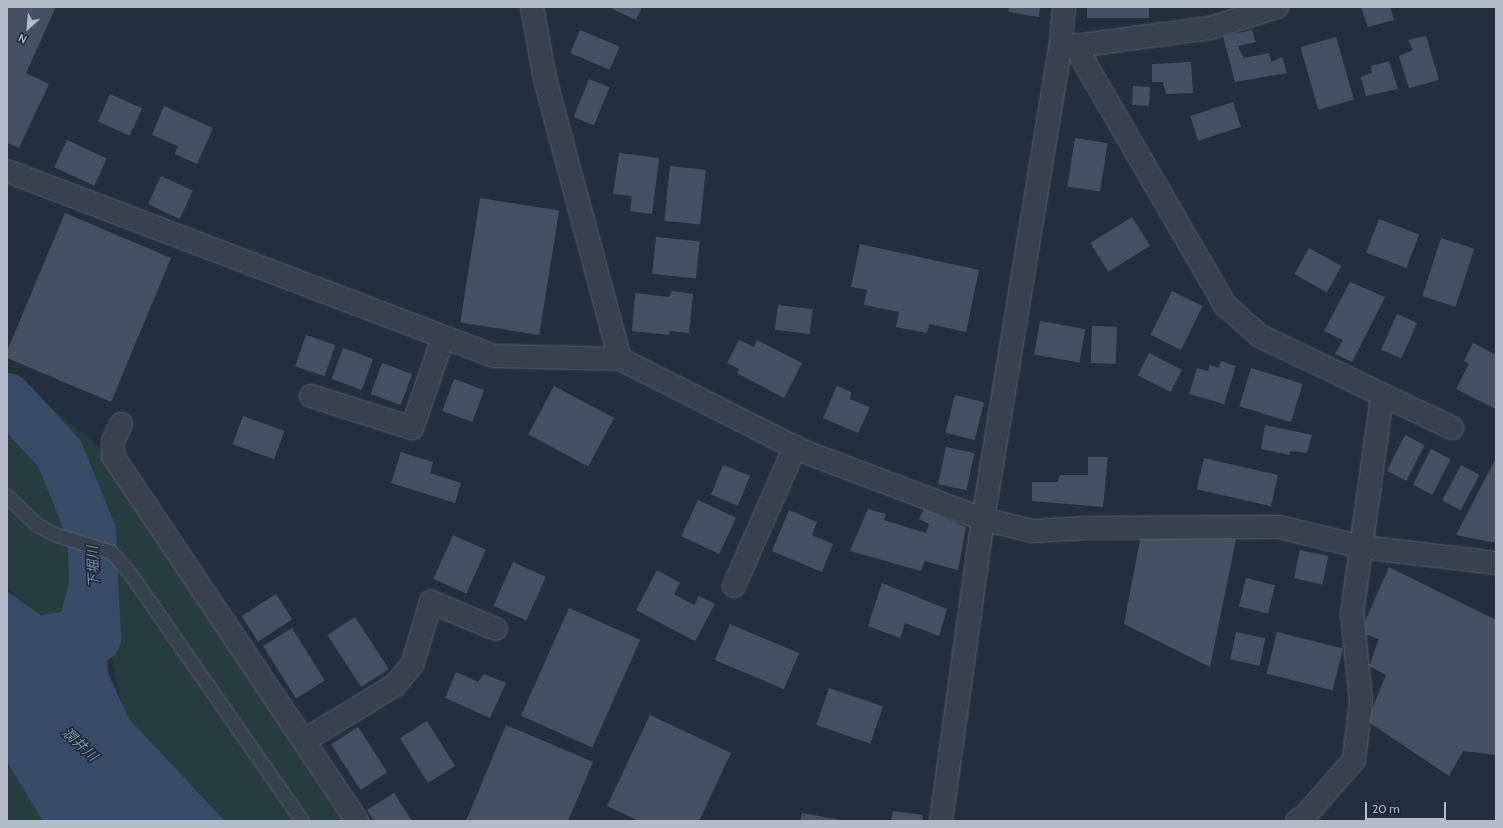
<!DOCTYPE html>
<meta charset="utf-8">
<style>
body{margin:0}
#map{position:relative;width:1503px;height:828px;overflow:hidden;background:#242f3e;font-family:Cabin,"Noto Sans JP",sans-serif}
div>[style]{position:absolute}
.green>*{inset:0;background:#263c3f}
.water>*{inset:0;background:#394c67}
.river>*{height:49px;margin:-24.5px;padding:0 24.5px;transform-origin:24.5px;border-radius:24.5px;background:#394c67}
.building>*{inset:0;background:#455162;transform-origin:0 0}
.roads{filter:drop-shadow(0 0 1px #565f6c) drop-shadow(0 0 1px #565f6c)}
.service>*{height:13px;margin:-6.5px;padding:0 6.5px;transform-origin:6.5px;border-radius:6.5px;background:#38414e}
.minor>*{height:22px;margin:-11px;padding:0 11px;transform-origin:11px;border-radius:11px;background:#38414e}
span{translate:-50% -50%;white-space:nowrap;text-align:center;line-height:1.15;-webkit-text-stroke:3px #1d2633;paint-order:stroke}
.water-label{font-size:14px;color:#7c92b1;font-style:italic}
.frame{position:absolute;inset:0;border:8px solid #b4bcc9;pointer-events:none}
.north{position:absolute;left:8px;top:8px;width:40px;height:40px;-webkit-text-stroke:3px #1d2633;paint-order:stroke;rotate:207deg;font-size:11px;font-weight:700;line-height:16px;text-align:center;color:#b4bcc9}
.north::after{content:'';display:block;margin:auto;width:14px;height:18px;background:#b4bcc9;clip-path:polygon(50% 0,100% 100%,50% 72%,0 100%)}
.scale{position:absolute;left:1365px;top:802px;width:81px;height:18px;box-sizing:border-box;border:2px solid #b4bcc9;border-top:0;padding-left:5px;font-size:12px;line-height:14px;white-space:nowrap;color:#b4bcc9;-webkit-text-stroke:3px #1d2633;paint-order:stroke}
</style>
<div id="map">
<div class="green">
<div style="clip-path:polygon(7px 371px,95px 444px,356px 821px,225px 821px,124px 716px,92px 562px,75px 561px,61px 612px,41px 615px,7px 589px)"></div>
<div style="clip-path:polygon(7px 760px,47px 821px,7px 821px)"></div>
</div>
<div class="water">
<div style="clip-path:polygon(75px 561px,103px 575px,108px 673px,129px 719px,225px 821px,43px 821px,7px 762px,7px 591px,41px 615px,61px 612px)"></div>
</div>
<div class="river">
<div style="left:7px;top:397px;width:76px;rotate:47.1deg"></div>
<div style="left:59px;top:453px;width:85px;rotate:67.9deg"></div>
<div style="left:91px;top:532px;width:106px;rotate:87.3deg"></div>
</div>
<div class="building">
<div style="clip-path:polygon(7px 7px,56px 7px,26px 73px,49px 84px,19px 148px,7px 143px)"></div>
<div style="clip-path:polygon(608px 7px,642px 7px,636px 20px)"></div>
<div style="clip-path:polygon(1009px 7px,1040px 7px,1039px 17px,1008px 12px)"></div>
<div style="left:1087px;top:7px;width:62px;height:11px"></div>
<div style="clip-path:polygon(1361px 7px,1390px 7px,1394px 20px,1368px 27px)"></div>
<div style="left:580px;top:30px;width:43px;height:25px;rotate:23deg"></div>
<div style="clip-path:polygon(1252px 30px,1256px 42px,1238px 46px,1244px 58px,1269px 53px,1271px 62px,1282px 57px,1287px 73px,1235px 82px,1223px 36px)"></div>
<div style="clip-path:polygon(1426px 36px,1439px 80px,1409px 88px,1399px 56px,1413px 50px,1408px 40px)"></div>
<div style="left:1336px;top:37px;width:65px;height:37px;rotate:74deg"></div>
<div style="clip-path:polygon(1389px 61px,1398px 89px,1366px 96px,1361px 77px,1372px 73px,1371px 66px)"></div>
<div style="clip-path:polygon(1191px 62px,1193px 93px,1166px 94px,1163px 82px,1152px 82px,1152px 64px)"></div>
<div style="left:589px;top:79px;width:22px;height:41px;rotate:22deg"></div>
<div style="left:1133px;top:86px;width:17px;height:19px;rotate:3deg"></div>
<div style="left:110px;top:94px;width:35px;height:30px;rotate:24deg"></div>
<div style="left:1233px;top:102px;width:26px;height:45px;rotate:72deg"></div>
<div style="clip-path:polygon(164px 106px,213px 128px,197px 164px,175px 154px,178px 146px,152px 135px)"></div>
<div style="left:1075px;top:138px;width:33px;height:49px;rotate:9deg"></div>
<div style="left:67px;top:140px;width:44px;height:30px;rotate:25deg"></div>
<div style="clip-path:polygon(619px 153px,659px 158px,652px 214px,630px 211px,632px 196px,613px 194px)"></div>
<div style="left:670px;top:166px;width:36px;height:55px;rotate:6deg"></div>
<div style="left:161px;top:176px;width:35px;height:31px;rotate:25deg"></div>
<div style="left:480px;top:198px;width:80px;height:126px;rotate:9deg"></div>
<div style="clip-path:polygon(65px 213px,171px 258px,111px 402px,7px 358px,7px 351px)"></div>
<div style="left:1132px;top:217px;width:34px;height:49px;rotate:58deg"></div>
<div style="left:1379px;top:219px;width:43px;height:36px;rotate:21deg"></div>
<div style="left:656px;top:237px;width:44px;height:37px;rotate:6deg"></div>
<div style="left:1441px;top:238px;width:35px;height:61px;rotate:18deg"></div>
<div style="clip-path:polygon(860px 244px,979px 270px,966px 332px,929px 324px,927px 333px,896px 327px,899px 312px,864px 305px,867px 290px,851px 287px)"></div>
<div style="left:1309px;top:248px;width:37px;height:30px;rotate:29deg"></div>
<div style="clip-path:polygon(1350px 282px,1385px 297px,1352px 362px,1335px 354px,1343px 340px,1324px 331px)"></div>
<div style="clip-path:polygon(672px 291px,693px 294px,689px 333px,670px 331px,669px 335px,632px 331px,635px 293px,669px 297px)"></div>
<div style="left:1172px;top:291px;width:34px;height:49px;rotate:26deg"></div>
<div style="left:778px;top:305px;width:35px;height:25px;rotate:7deg"></div>
<div style="left:1397px;top:314px;width:22px;height:39px;rotate:24deg"></div>
<div style="left:1040px;top:321px;width:46px;height:34px;rotate:10deg"></div>
<div style="left:1092px;top:326px;width:25px;height:37px;rotate:2deg"></div>
<div style="left:306px;top:335px;width:31px;height:33px;rotate:19deg"></div>
<div style="clip-path:polygon(739px 340px,754px 347px,757px 340px,802px 363px,784px 398px,737px 373px,739px 369px,727px 363px)"></div>
<div style="clip-path:polygon(1473px 343px,1496px 355px,1496px 409px,1456px 389px,1469px 364px,1464px 361px)"></div>
<div style="left:343px;top:348px;width:32px;height:33px;rotate:20deg"></div>
<div style="left:1149px;top:353px;width:37px;height:25px;rotate:27deg"></div>
<div style="clip-path:polygon(1221px 361px,1236px 366px,1224px 404px,1189px 394px,1197px 368px,1208px 371px,1210px 365px,1219px 368px)"></div>
<div style="left:382px;top:363px;width:32px;height:33px;rotate:20deg"></div>
<div style="left:1251px;top:368px;width:54px;height:40px;rotate:17deg"></div>
<div style="left:454px;top:379px;width:32px;height:34px;rotate:20deg"></div>
<div style="left:554px;top:386px;width:68px;height:55px;rotate:28deg"></div>
<div style="clip-path:polygon(837px 386px,851px 392px,850px 399px,870px 407px,858px 433px,823px 418px)"></div>
<div style="left:955px;top:395px;width:30px;height:39px;rotate:14deg"></div>
<div style="left:243px;top:416px;width:44px;height:30px;rotate:20deg"></div>
<div style="clip-path:polygon(1265px 425px,1312px 435px,1307px 453px,1290px 451px,1290px 455px,1261px 449px)"></div>
<div style="left:1405px;top:435px;width:22px;height:40px;rotate:27deg"></div>
<div style="left:946px;top:447px;width:29px;height:38px;rotate:12deg"></div>
<div style="left:1431px;top:449px;width:22px;height:40px;rotate:27deg"></div>
<div style="clip-path:polygon(401px 452px,433px 462px,430px 473px,461px 483px,455px 503px,391px 483px)"></div>
<div style="clip-path:polygon(1088px 457px,1108px 457px,1103px 507px,1032px 501px,1032px 482px,1058px 482px,1059px 475px,1088px 475px)"></div>
<div style="left:1204px;top:458px;width:76px;height:32px;rotate:13deg"></div>
<div style="clip-path:polygon(1496px 458px,1496px 543px,1456px 535px)"></div>
<div style="left:723px;top:465px;width:29px;height:32px;rotate:22deg"></div>
<div style="left:1461px;top:465px;width:21px;height:40px;rotate:28deg"></div>
<div style="left:698px;top:500px;width:42px;height:40px;rotate:25deg"></div>
<div style="clip-path:polygon(868px 509px,886px 514px,884px 520px,926px 533px,929px 524px,919px 519px,924px 509px,966px 527px,958px 570px,925px 561px,921px 571px,850px 551px)"></div>
<div style="clip-path:polygon(789px 510px,817px 522px,812px 535px,833px 544px,822px 572px,772px 551px)"></div>
<div style="clip-path:polygon(1237px 534px,1210px 667px,1124px 624px,1141px 535px)"></div>
<div style="left:453px;top:535px;width:36px;height:48px;rotate:24deg"></div>
<div style="left:1300px;top:550px;width:29px;height:29px;rotate:12deg"></div>
<div style="left:513px;top:562px;width:36px;height:48px;rotate:24deg"></div>
<div style="clip-path:polygon(1389px 567px,1496px 620px,1496px 755px,1463px 751px,1449px 776px,1367px 721px,1386px 675px,1369px 666px,1379px 639px,1360px 633px)"></div>
<div style="clip-path:polygon(657px 570px,680px 583px,674px 594px,694px 605px,699px 596px,715px 604px,695px 641px,636px 610px)"></div>
<div style="left:1246px;top:578px;width:30px;height:29px;rotate:14deg"></div>
<div style="clip-path:polygon(882px 583px,947px 609px,939px 636px,905px 623px,900px 638px,868px 626px)"></div>
<div style="left:276px;top:594px;width:30px;height:41px;rotate:57deg"></div>
<div style="left:569px;top:608px;width:78px;height:118px;rotate:24deg"></div>
<div style="left:355px;top:617px;width:62px;height:33px;rotate:57deg"></div>
<div style="left:730px;top:624px;width:75px;height:39px;rotate:23deg"></div>
<div style="left:292px;top:628px;width:62px;height:34px;rotate:58deg"></div>
<div style="left:1236px;top:632px;width:30px;height:28px;rotate:12deg"></div>
<div style="left:1277px;top:632px;width:68px;height:43px;rotate:14deg"></div>
<div style="clip-path:polygon(456px 672px,478px 682px,484px 674px,506px 683px,490px 718px,445px 698px)"></div>
<div style="left:829px;top:688px;width:57px;height:39px;rotate:19deg"></div>
<div style="clip-path:polygon(650px 715px,731px 753px,699px 821px,639px 821px,607px 806px)"></div>
<div style="left:427px;top:721px;width:53px;height:32px;rotate:58deg"></div>
<div style="clip-path:polygon(506px 725px,593px 762px,568px 821px,466px 821px)"></div>
<div style="left:358px;top:727px;width:54px;height:32px;rotate:57deg"></div>
<div style="clip-path:polygon(394px 793px,412px 821px,374px 821px,367px 810px)"></div>
<div style="clip-path:polygon(893px 811px,923px 815px,922px 821px,891px 821px)"></div>
<div style="clip-path:polygon(802px 813px,841px 820px,841px 821px,800px 821px)"></div>
</div>
<div class="roads">
<div class="service">
<div style="left:7px;top:496px;width:40px;rotate:44deg"></div>
<div style="left:36px;top:524px;width:21px;rotate:29deg"></div>
<div style="left:54px;top:534px;width:60px;rotate:17.5deg"></div>
<div style="left:111px;top:552px;width:27px;rotate:48deg"></div>
<div style="left:129px;top:572px;width:303px;rotate:55.2deg"></div>
</div>
<div class="minor">
<div style="left:532px;top:7px;width:73px;rotate:79.8deg"></div>
<div style="left:545px;top:79px;width:290px;rotate:75deg"></div>
<div style="left:1064px;top:7px;width:36px;rotate:95deg"></div>
<div style="left:1061px;top:43px;width:14px;rotate:12deg"></div>
<div style="left:1075px;top:46px;width:301px;rotate:59.9deg"></div>
<div style="left:1226px;top:306px;width:45px;rotate:41.4deg"></div>
<div style="left:1260px;top:336px;width:213px;rotate:25.6deg"></div>
<div style="left:1075px;top:46px;width:136px;rotate:-7.6deg"></div>
<div style="left:1210px;top:28px;width:70px;rotate:-17.4deg"></div>
<div style="left:7px;top:171px;width:521px;rotate:20.8deg"></div>
<div style="left:494px;top:356px;width:126px;rotate:1.4deg"></div>
<div style="left:620px;top:359px;width:202px;rotate:26.8deg"></div>
<div style="left:800px;top:450px;width:196px;rotate:20.7deg"></div>
<div style="left:983px;top:519px;width:50px;rotate:13.8deg"></div>
<div style="left:1032px;top:531px;width:55px;rotate:-3.1deg"></div>
<div style="left:1087px;top:528px;width:192px;rotate:-0.3deg"></div>
<div style="left:1279px;top:527px;width:85px;rotate:13.5deg"></div>
<div style="left:1362px;top:547px;width:135px;rotate:6.8deg"></div>
<div style="left:311px;top:396px;width:106px;rotate:17.6deg"></div>
<div style="left:412px;top:428px;width:95px;rotate:-71deg"></div>
<div style="left:121px;top:424px;width:19px;rotate:115deg"></div>
<div style="left:113px;top:441px;width:15px;rotate:90deg"></div>
<div style="left:113px;top:456px;width:439px;rotate:56.2deg"></div>
<div style="left:734px;top:586px;width:152px;rotate:-66.3deg"></div>
<div style="left:305px;top:740px;width:105px;rotate:-31.4deg"></div>
<div style="left:395px;top:685px;width:26px;rotate:-50deg"></div>
<div style="left:412px;top:665px;width:66px;rotate:-73.2deg"></div>
<div style="left:431px;top:602px;width:70px;rotate:22.6deg"></div>
<div style="left:941px;top:821px;width:305px;rotate:-82.1deg"></div>
<div style="left:983px;top:519px;width:482px;rotate:-80.7deg"></div>
<div style="left:1297px;top:821px;width:9px;rotate:-32deg"></div>
<div style="left:1305px;top:816px;width:74px;rotate:-48.8deg"></div>
<div style="left:1354px;top:760px;width:59px;rotate:-83.2deg"></div>
<div style="left:1361px;top:701px;width:88px;rotate:-95.8deg"></div>
<div style="left:1352px;top:613px;width:219px;rotate:-82.1deg"></div>
</div>
</div>
<div class="water-label">
<span style="left:93px;top:567px;rotate:-92deg">下堀川</span>
<span style="left:80px;top:744px;rotate:43deg">潤井川</span>
</div>
<div class="frame"></div>
<div class="north">N</div>
<div class="scale">20 m</div>
</div>
